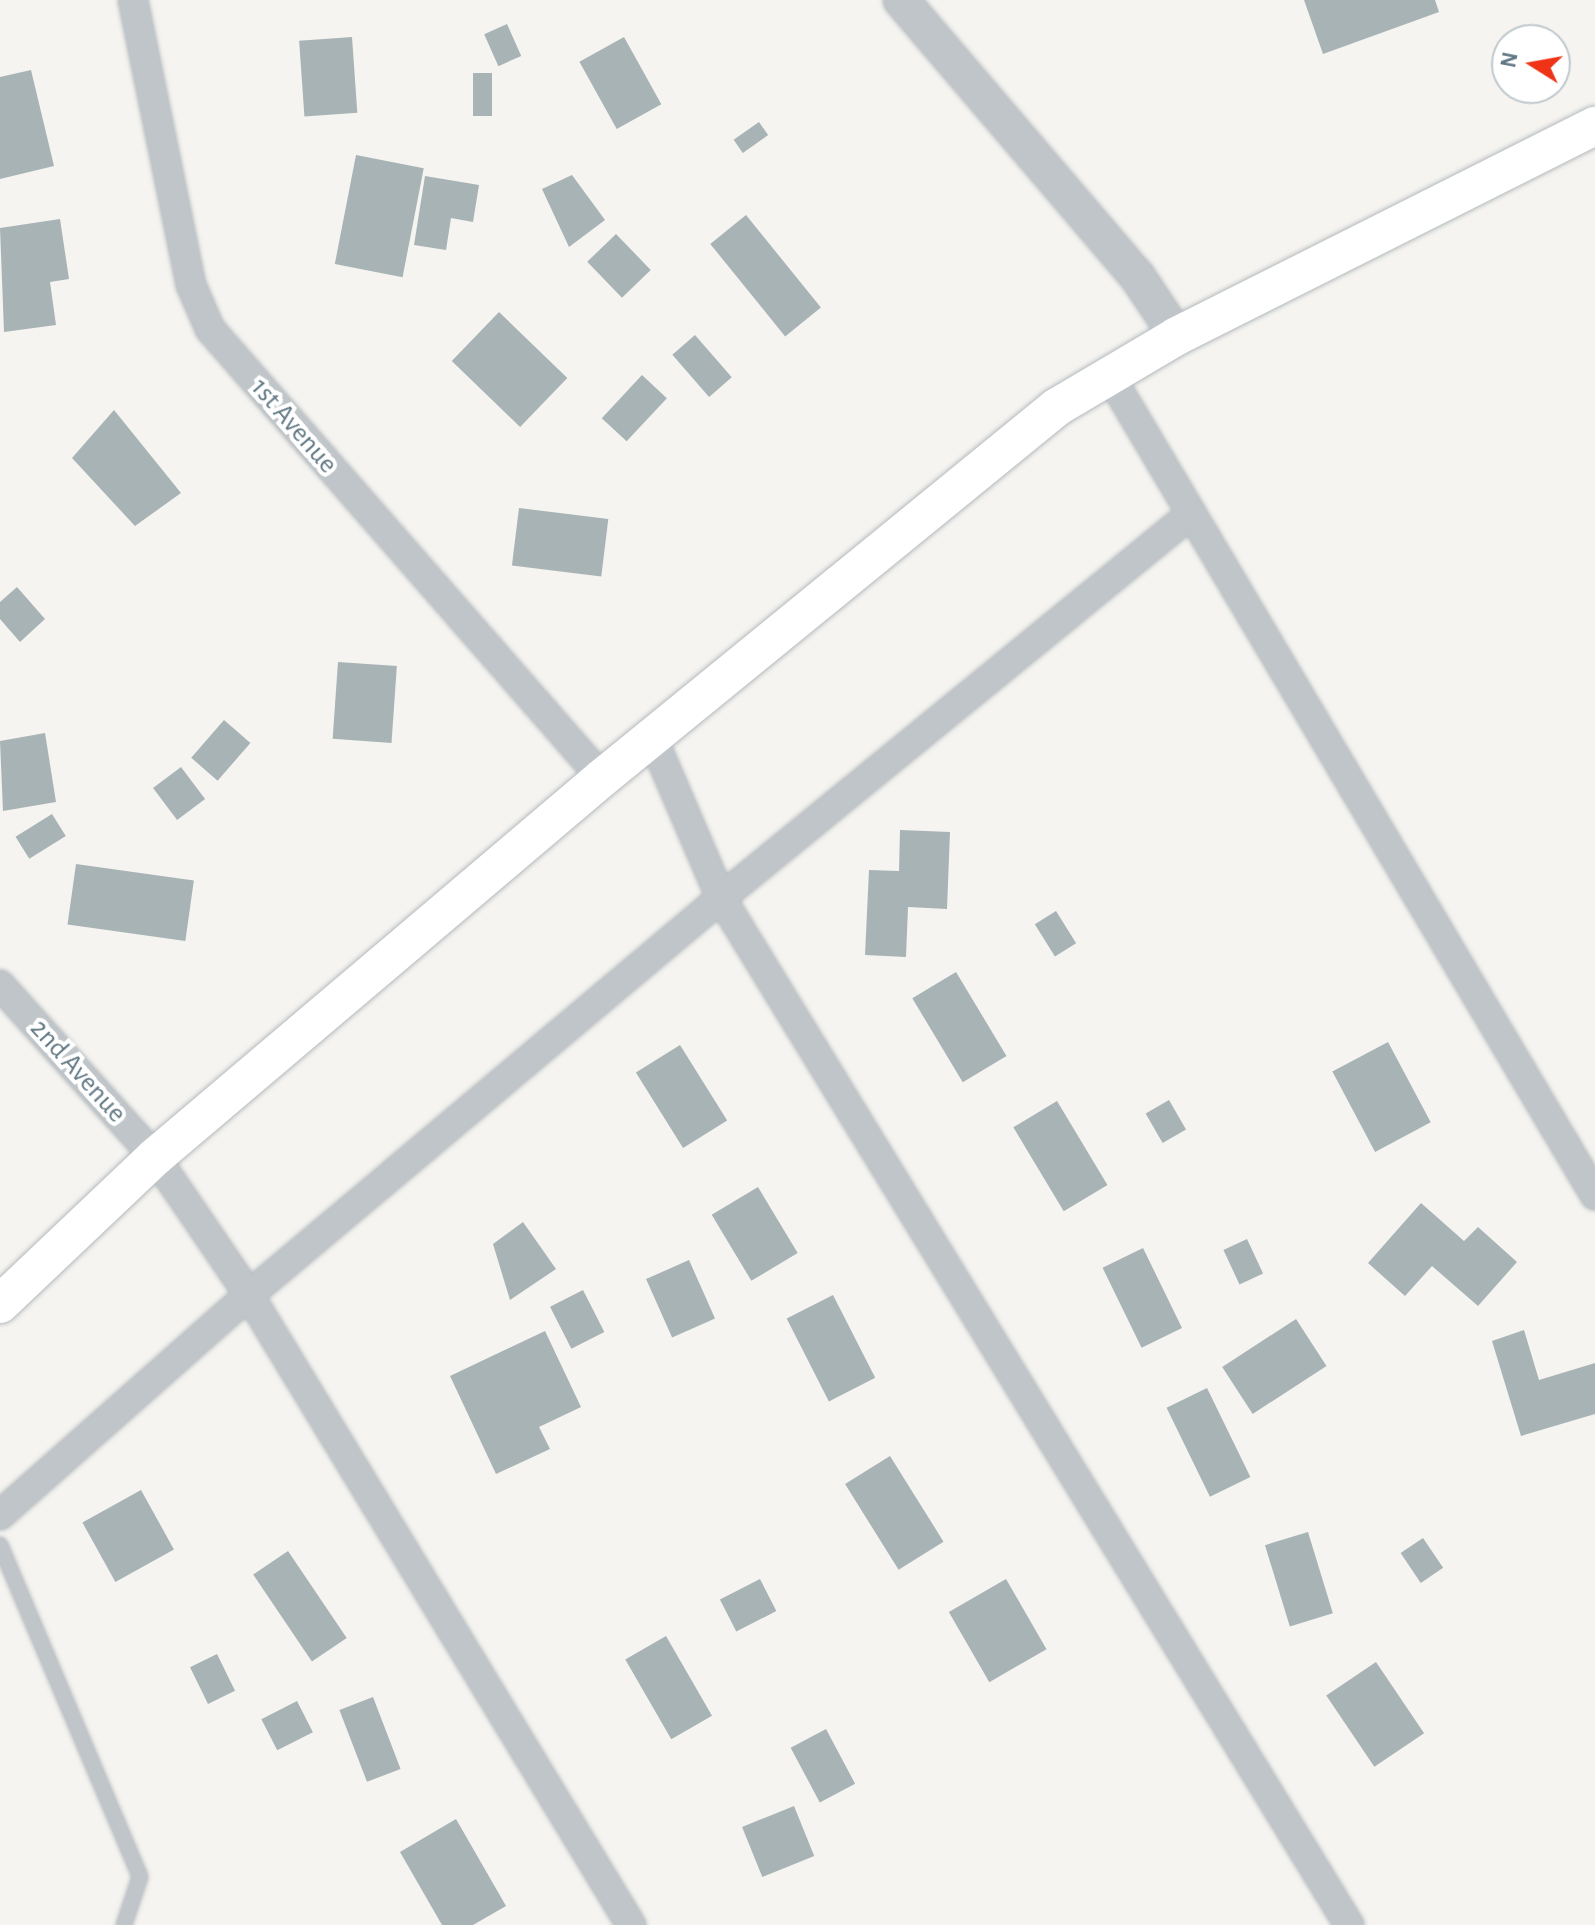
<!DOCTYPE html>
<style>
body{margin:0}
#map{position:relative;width:1595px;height:1925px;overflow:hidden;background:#f5f4f0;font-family:"Alegreya Sans",sans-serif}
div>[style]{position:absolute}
.building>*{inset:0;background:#a8b3b6;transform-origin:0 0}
.roads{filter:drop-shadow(0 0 2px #b4babe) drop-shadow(0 0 2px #b4babe)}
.service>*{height:14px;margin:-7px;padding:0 7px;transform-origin:7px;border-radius:7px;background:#bfc5c8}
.minor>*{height:28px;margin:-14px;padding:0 14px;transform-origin:14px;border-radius:14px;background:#bfc5c8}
.tertiary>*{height:34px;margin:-17px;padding:0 17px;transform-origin:17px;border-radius:17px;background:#bfc5c8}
.secondary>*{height:38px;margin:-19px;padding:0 19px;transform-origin:19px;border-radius:19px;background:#fff}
span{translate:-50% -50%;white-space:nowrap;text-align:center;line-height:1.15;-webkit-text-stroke:8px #fff;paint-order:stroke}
.street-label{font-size:28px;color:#617884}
.north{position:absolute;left:1491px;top:24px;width:80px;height:80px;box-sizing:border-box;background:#fff;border:2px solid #c0c9ce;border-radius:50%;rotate:281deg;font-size:22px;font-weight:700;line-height:32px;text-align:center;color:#617884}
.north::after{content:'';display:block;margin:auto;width:28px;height:36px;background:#ef3316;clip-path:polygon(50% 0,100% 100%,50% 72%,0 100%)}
</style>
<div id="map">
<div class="building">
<div style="clip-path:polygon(1304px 0,1435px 0,1439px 12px,1323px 54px)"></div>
<div style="left:507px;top:24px;width:35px;height:25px;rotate:66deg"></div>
<div style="left:352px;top:37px;width:76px;height:53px;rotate:86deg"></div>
<div style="left:624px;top:37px;width:77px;height:51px;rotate:61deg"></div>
<div style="clip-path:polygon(31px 70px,54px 166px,0 179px,0 77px)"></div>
<div style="left:473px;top:73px;width:19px;height:43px"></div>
<div style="left:759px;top:122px;width:16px;height:31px;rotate:55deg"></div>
<div style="left:356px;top:155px;width:69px;height:111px;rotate:11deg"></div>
<div style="clip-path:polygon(572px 175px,605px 220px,569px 247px,542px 189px)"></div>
<div style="clip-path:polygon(425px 176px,479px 185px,473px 222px,451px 218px,446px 250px,414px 245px)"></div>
<div style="left:746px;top:215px;width:119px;height:46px;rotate:51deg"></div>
<div style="clip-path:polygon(60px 219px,69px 279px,50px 282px,56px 325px,4px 332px,0 228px)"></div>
<div style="left:616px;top:234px;width:50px;height:40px;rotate:46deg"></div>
<div style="left:499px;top:312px;width:95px;height:68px;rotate:44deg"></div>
<div style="left:695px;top:335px;width:56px;height:30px;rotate:49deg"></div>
<div style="left:642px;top:375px;width:34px;height:59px;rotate:43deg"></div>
<div style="clip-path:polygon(114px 410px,181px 493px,135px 526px,72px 458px)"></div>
<div style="left:519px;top:508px;width:90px;height:58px;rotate:7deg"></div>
<div style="clip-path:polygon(17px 587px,45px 619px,20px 642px,0 619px,0 602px)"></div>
<div style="left:338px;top:662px;width:59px;height:77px;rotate:4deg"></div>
<div style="left:224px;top:720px;width:35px;height:50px;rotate:41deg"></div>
<div style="clip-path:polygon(45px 733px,56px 802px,3px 811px,0 741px)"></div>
<div style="left:181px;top:767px;width:40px;height:35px;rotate:53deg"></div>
<div style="left:52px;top:814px;width:26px;height:43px;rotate:58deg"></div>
<div style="clip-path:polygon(900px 830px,950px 832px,947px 909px,908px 907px,906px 957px,865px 955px,869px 870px,899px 871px)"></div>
<div style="left:76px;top:864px;width:119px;height:61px;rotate:8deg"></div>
<div style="left:1056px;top:911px;width:38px;height:25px;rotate:58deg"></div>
<div style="left:956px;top:972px;width:98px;height:51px;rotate:59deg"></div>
<div style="left:1388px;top:1042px;width:91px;height:63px;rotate:62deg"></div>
<div style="left:680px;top:1045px;width:89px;height:52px;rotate:58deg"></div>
<div style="left:1169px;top:1100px;width:34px;height:27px;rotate:60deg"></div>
<div style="left:1057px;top:1101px;width:98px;height:51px;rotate:59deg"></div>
<div style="left:758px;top:1187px;width:77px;height:54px;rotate:59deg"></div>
<div style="clip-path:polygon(1421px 1203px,1464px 1241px,1478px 1227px,1517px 1262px,1478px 1306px,1432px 1266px,1405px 1296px,1368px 1263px)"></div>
<div style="clip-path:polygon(523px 1222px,556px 1269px,510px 1300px,493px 1244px)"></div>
<div style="left:1247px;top:1239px;width:38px;height:26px;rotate:65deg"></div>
<div style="left:1143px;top:1248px;width:89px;height:45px;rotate:64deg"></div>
<div style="left:689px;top:1260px;width:64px;height:47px;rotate:66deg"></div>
<div style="left:583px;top:1290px;width:47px;height:37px;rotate:63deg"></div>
<div style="left:833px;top:1295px;width:93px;height:52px;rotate:63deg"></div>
<div style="left:1296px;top:1319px;width:56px;height:88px;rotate:57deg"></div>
<div style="clip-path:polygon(1524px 1330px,1539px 1380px,1595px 1363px,1595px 1414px,1521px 1436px,1492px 1341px)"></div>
<div style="clip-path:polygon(545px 1331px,581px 1407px,539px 1427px,550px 1449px,496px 1474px,450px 1376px)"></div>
<div style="left:1207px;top:1388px;width:99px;height:45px;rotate:64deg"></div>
<div style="left:890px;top:1456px;width:101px;height:53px;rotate:58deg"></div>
<div style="left:141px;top:1490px;width:68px;height:67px;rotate:61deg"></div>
<div style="left:1308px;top:1532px;width:85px;height:45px;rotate:73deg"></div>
<div style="left:1423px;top:1538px;width:36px;height:27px;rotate:56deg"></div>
<div style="left:288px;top:1551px;width:105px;height:42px;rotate:56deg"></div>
<div style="left:760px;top:1579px;width:36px;height:45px;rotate:63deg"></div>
<div style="left:1006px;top:1579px;width:81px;height:66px;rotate:60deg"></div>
<div style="left:666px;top:1636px;width:92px;height:47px;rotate:60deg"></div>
<div style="left:217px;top:1654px;width:41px;height:30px;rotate:64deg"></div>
<div style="left:1376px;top:1662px;width:86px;height:60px;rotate:56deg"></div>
<div style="left:373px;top:1697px;width:77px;height:36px;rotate:69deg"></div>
<div style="left:297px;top:1701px;width:35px;height:40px;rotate:63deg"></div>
<div style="left:826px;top:1729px;width:62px;height:40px;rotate:62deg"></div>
<div style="left:794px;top:1806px;width:54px;height:56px;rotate:68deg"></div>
<div style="clip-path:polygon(456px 1819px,506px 1906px,473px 1925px,442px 1925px,400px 1852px)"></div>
</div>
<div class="roads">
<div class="service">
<div style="left:0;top:1545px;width:360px;rotate:67.1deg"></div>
<div style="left:140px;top:1877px;width:51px;rotate:108.4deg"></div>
</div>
<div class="minor">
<div style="left:133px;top:0;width:291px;rotate:78.5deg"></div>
<div style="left:191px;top:285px;width:48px;rotate:66.6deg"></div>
<div style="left:210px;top:329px;width:596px;rotate:48.88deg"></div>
<div style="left:1110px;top:376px;width:952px;rotate:59.37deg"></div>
<div style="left:652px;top:737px;width:175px;rotate:66.8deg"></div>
<div style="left:721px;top:898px;width:1204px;rotate:58.55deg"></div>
<div style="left:0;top:985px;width:232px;rotate:48deg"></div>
<div style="left:155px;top:1157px;width:167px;rotate:55.7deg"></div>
<div style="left:249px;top:1295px;width:737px;rotate:58.77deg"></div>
<div style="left:0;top:1515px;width:332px;rotate:-41.5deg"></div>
<div style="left:249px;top:1295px;width:617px;rotate:-40.07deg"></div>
<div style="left:721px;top:898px;width:607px;rotate:-39.25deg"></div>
</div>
<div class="tertiary">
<div style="left:901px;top:0;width:363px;rotate:49.5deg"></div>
<div style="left:1137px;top:276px;width:72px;rotate:56.3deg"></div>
</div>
<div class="secondary">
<div style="left:0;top:1304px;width:214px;rotate:-43.5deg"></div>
<div style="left:155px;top:1157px;width:586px;rotate:-40.29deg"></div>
<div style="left:602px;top:778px;width:587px;rotate:-39.19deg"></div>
<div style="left:1057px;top:407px;width:139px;rotate:-30.6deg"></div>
<div style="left:1177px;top:336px;width:468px;rotate:-26.7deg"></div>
</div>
</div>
<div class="street-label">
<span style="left:294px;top:426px;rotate:49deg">1st Avenue</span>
<span style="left:78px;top:1071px;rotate:48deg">2nd Avenue</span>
</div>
<div class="north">N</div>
</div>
